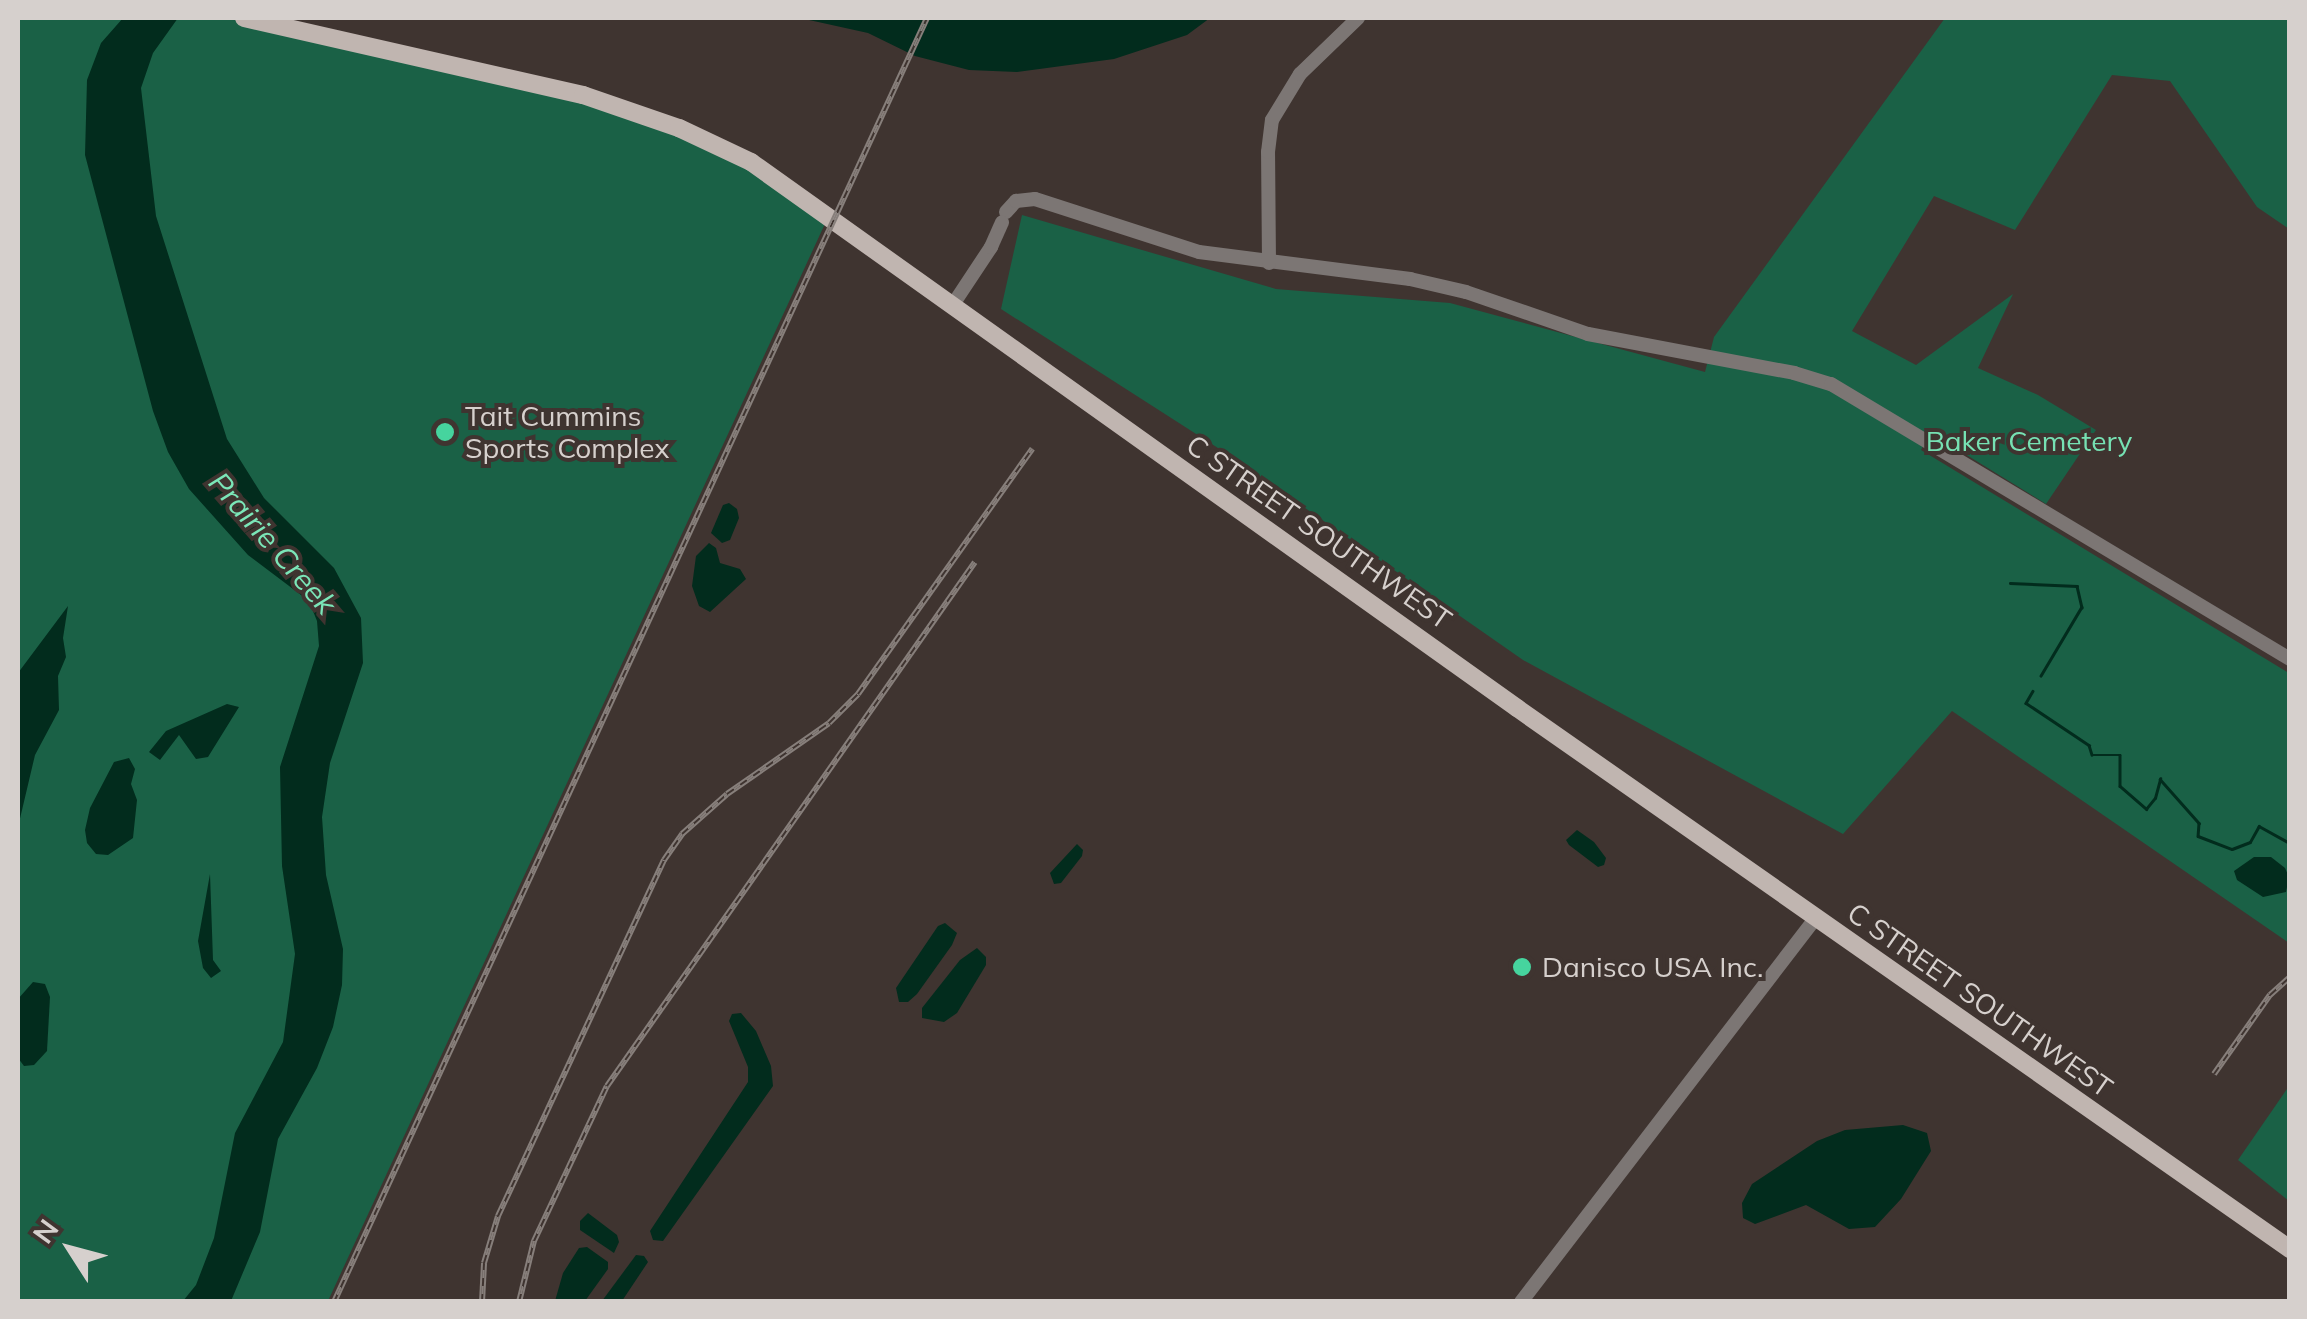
<!DOCTYPE html>
<style>
body{margin:0}
#map{position:relative;width:2307px;height:1319px;overflow:hidden;background:#3f3430;font-family:Mulish,sans-serif}
div>[style]{position:absolute}
.green>*{inset:0;background:#1a6146}
.water>*{inset:0;background:#022c1d}
.stream>*{height:2.5px;margin:-1.25px;padding:0 1.25px;transform-origin:1.25px;border-radius:1.25px;background:#022c1d}
.minor>*{height:14px;margin:-7px;padding:0 7px;transform-origin:7px;border-radius:7px;background:#7c7674}
.major>*{height:18px;margin:-9px;padding:0 9px;transform-origin:9px;border-radius:9px;background:#c0b5b0}
.rail>*{height:6px;margin-top:-3px;transform-origin:0;background:repeating-linear-gradient(90deg,#3f3430 0 8px,#877f7b 0 16px);box-sizing:border-box;border-block:2px solid #877f7b}
.dots>*{width:28px;height:28px;translate:-50% -50%;box-sizing:border-box;border:5px solid #3f3430;border-radius:50%}
span{translate:-50% -50%;white-space:nowrap;text-align:center;line-height:1.15;-webkit-text-stroke:8px #3f3430;paint-order:stroke}
.poi-label{font-size:28px;color:#d6d0cd}
.left{translate:0 -50%;text-align:left}
.park-label{font-size:28px;color:#76e1b3}
.street-label{font-size:28px;color:#d6d0cd}
.water-label{font-size:30px;color:#7be6b8;font-style:italic}
.frame{position:absolute;inset:0;border:20px solid #d6d0cd;pointer-events:none}
.north{position:absolute;left:20px;top:1199px;width:100px;height:100px;-webkit-text-stroke:8px #3f3430;paint-order:stroke;rotate:306deg;font-size:28px;font-weight:700;line-height:40px;text-align:center;color:#d6d0cd}
.north::after{content:'';display:block;margin:auto;width:35px;height:45px;background:#d6d0cd;clip-path:polygon(50% 0,100% 100%,50% 72%,0 100%)}
</style>
<div id="map">
<div class="green">
<div style="clip-path:polygon(18px 18px,244px 18px,493px 73px,707px 139px,829px 215px,328px 1301px,18px 1301px)"></div>
<div style="clip-path:polygon(1945px 18px,2289px 18px,2289px 229px,2257px 207px,2170px 81px,2112px 75px,2015px 230px,1934px 196px,1852px 331px,1916px 365px,2013px 294px,1978px 368px,2038px 395px,2096px 430px,2046px 504px,1931px 433px,1921px 450px,2289px 673px,2289px 943px,1952px 711px,1843px 834px,1523px 660px,1232px 457px,1001px 309px,1022px 215px,1276px 289px,1450px 303px,1705px 372px,1714px 337px)"></div>
<div style="clip-path:polygon(2289px 1086px,2289px 1201px,2238px 1160px)"></div>
</div>
<div class="water">
<div style="clip-path:polygon(123px 18px,178px 18px,153px 53px,141px 88px,156px 216px,227px 439px,264px 498px,334px 568px,361px 618px,363px 663px,330px 763px,322px 817px,326px 875px,343px 949px,342px 985px,333px 1027px,317px 1068px,278px 1139px,260px 1232px,231px 1301px,183px 1301px,196px 1285px,214px 1238px,235px 1133px,283px 1042px,295px 954px,282px 866px,280px 767px,319px 646px,317px 621px,309px 601px,248px 555px,189px 489px,168px 452px,153px 411px,85px 155px,87px 80px,101px 43px)"></div>
<div style="clip-path:polygon(800px 18px,1210px 18px,1187px 35px,1114px 59px,1017px 72px,969px 70px,915px 56px,868px 33px)"></div>
<div style="clip-path:polygon(729px 503px,737px 509px,739px 518px,730px 540px,722px 543px,711px 533px,723px 505px)"></div>
<div style="clip-path:polygon(709px 543px,716px 548px,720px 563px,740px 569px,746px 579px,710px 612px,699px 606px,692px 586px,696px 556px)"></div>
<div style="clip-path:polygon(68px 606px,63px 638px,66px 657px,58px 676px,59px 710px,35px 755px,18px 827px,18px 673px)"></div>
<div style="clip-path:polygon(227px 704px,239px 707px,208px 757px,196px 759px,179px 735px,160px 760px,149px 752px,166px 731px)"></div>
<div style="clip-path:polygon(129px 758px,135px 769px,131px 784px,137px 800px,133px 838px,108px 855px,96px 854px,87px 843px,85px 830px,90px 808px,114px 762px)"></div>
<div style="clip-path:polygon(1577px 830px,1594px 842px,1606px 858px,1604px 865px,1598px 867px,1569px 845px,1566px 840px)"></div>
<div style="clip-path:polygon(1077px 844px,1083px 850px,1082px 856px,1061px 883px,1054px 884px,1050px 873px)"></div>
<div style="clip-path:polygon(2254px 857px,2271px 857px,2285px 868px,2289px 877px,2286px 892px,2263px 897px,2237px 880px,2234px 871px)"></div>
<div style="clip-path:polygon(210px 874px,213px 960px,221px 971px,211px 978px,203px 968px,198px 941px)"></div>
<div style="clip-path:polygon(945px 923px,957px 933px,952px 945px,917px 994px,908px 1002px,899px 1002px,896px 988px,938px 926px)"></div>
<div style="clip-path:polygon(977px 948px,986px 957px,986px 965px,957px 1013px,944px 1022px,922px 1018px,922px 1008px,960px 960px)"></div>
<div style="clip-path:polygon(33px 982px,45px 984px,50px 997px,47px 1051px,34px 1065px,24px 1066px,18px 1058px,18px 999px)"></div>
<div style="clip-path:polygon(741px 1013px,756px 1031px,771px 1066px,773px 1086px,663px 1241px,653px 1240px,650px 1231px,748px 1082px,748px 1067px,729px 1021px,732px 1014px)"></div>
<div style="clip-path:polygon(1903px 1125px,1927px 1133px,1931px 1151px,1901px 1199px,1875px 1227px,1849px 1229px,1806px 1205px,1755px 1224px,1743px 1218px,1742px 1203px,1752px 1184px,1817px 1141px,1845px 1130px)"></div>
<div style="clip-path:polygon(588px 1213px,617px 1235px,619px 1242px,614px 1253px,580px 1230px,580px 1221px)"></div>
<div style="clip-path:polygon(587px 1247px,608px 1262px,608px 1269px,585px 1301px,555px 1301px,563px 1273px,579px 1248px)"></div>
<div style="clip-path:polygon(636px 1255px,644px 1256px,648px 1262px,622px 1301px,602px 1301px)"></div>
</div>
<div class="stream">
<div style="left:2010px;top:583px;width:67px;rotate:2.6deg"></div>
<div style="left:2077px;top:586px;width:22px;rotate:77deg"></div>
<div style="left:2082px;top:607px;width:80px;rotate:120.7deg"></div>
<div style="left:2033px;top:691px;width:14px;rotate:120deg"></div>
<div style="left:2026px;top:703px;width:76px;rotate:33.7deg"></div>
<div style="left:2089px;top:745px;width:10px;rotate:73deg"></div>
<div style="left:2092px;top:755px;width:28px"></div>
<div style="left:2120px;top:755px;width:31px;rotate:90deg"></div>
<div style="left:2120px;top:786px;width:35px;rotate:41deg"></div>
<div style="left:2146px;top:809px;width:14px;rotate:-51deg"></div>
<div style="left:2155px;top:798px;width:20px;rotate:-75deg"></div>
<div style="left:2160px;top:779px;width:59px;rotate:48.4deg"></div>
<div style="left:2199px;top:823px;width:13px;rotate:94deg"></div>
<div style="left:2198px;top:836px;width:36px;rotate:21deg"></div>
<div style="left:2232px;top:849px;width:19px;rotate:-21deg"></div>
<div style="left:2250px;top:842px;width:18px;rotate:-61deg"></div>
<div style="left:2259px;top:826px;width:35px;rotate:29deg"></div>
</div>
<div class="minor">
<div style="left:1006px;top:212px;width:15px;rotate:-48deg"></div>
<div style="left:1016px;top:201px;width:19px;rotate:-6deg"></div>
<div style="left:1035px;top:199px;width:172px;rotate:17.9deg"></div>
<div style="left:1199px;top:252px;width:213px;rotate:7.3deg"></div>
<div style="left:1410px;top:279px;width:57px;rotate:13.1deg"></div>
<div style="left:1466px;top:292px;width:129px;rotate:19deg"></div>
<div style="left:1588px;top:334px;width:210px;rotate:10.7deg"></div>
<div style="left:1794px;top:373px;width:39px;rotate:17deg"></div>
<div style="left:1831px;top:384px;width:535px;rotate:30.93deg"></div>
<div style="left:1269px;top:263px;width:111px;rotate:-90.5deg"></div>
<div style="left:1268px;top:152px;width:32px;rotate:-83deg"></div>
<div style="left:1272px;top:120px;width:54px;rotate:-58.7deg"></div>
<div style="left:1300px;top:74px;width:81px;rotate:-44deg"></div>
<div style="left:952px;top:306px;width:71px;rotate:-56.5deg"></div>
<div style="left:991px;top:247px;width:27px;rotate:-66deg"></div>
<div style="left:1521px;top:1302px;width:485px;rotate:-52.5deg"></div>
</div>
<div class="major">
<div style="left:244px;top:18px;width:348px;rotate:12.8deg"></div>
<div style="left:583px;top:95px;width:102px;rotate:19deg"></div>
<div style="left:679px;top:128px;width:80px;rotate:25.3deg"></div>
<div style="left:751px;top:162px;width:941px;rotate:35.48deg"></div>
<div style="left:1517px;top:708px;width:944px;rotate:34.99deg"></div>
</div>
<div class="rail">
<div style="left:2214px;top:1074px;width:97px;rotate:-54.7deg"></div>
<div style="left:2270px;top:995px;width:27px;rotate:-42deg"></div>
<div style="left:334px;top:1302px;width:1414px;rotate:-65.21deg"></div>
<div style="left:482px;top:1302px;width:39px;rotate:-87deg"></div>
<div style="left:484px;top:1263px;width:49px;rotate:-73.4deg"></div>
<div style="left:498px;top:1216px;width:393px;rotate:-65deg"></div>
<div style="left:664px;top:860px;width:32px;rotate:-55deg"></div>
<div style="left:682px;top:834px;width:60px;rotate:-41.6deg"></div>
<div style="left:727px;top:794px;width:124px;rotate:-34.8deg"></div>
<div style="left:829px;top:723px;width:41px;rotate:-45deg"></div>
<div style="left:858px;top:694px;width:301px;rotate:-54.6deg"></div>
<div style="left:519px;top:1302px;width:63px;rotate:-76.2deg"></div>
<div style="left:534px;top:1241px;width:171px;rotate:-64.8deg"></div>
<div style="left:607px;top:1086px;width:640px;rotate:-54.92deg"></div>
</div>
<div class="dots">
<div style="left:445px;top:432px;background:#46d49e"></div>
<div style="left:1522px;top:967px;background:#46d49e"></div>
</div>
<div class="poi-label">
<span class="left" style="left:465px;top:432px">Tait Cummins<br>Sports Complex</span>
<span class="left" style="left:1542px;top:967px">Danisco USA Inc.</span>
</div>
<div class="park-label">
<span style="left:2029px;top:441px">Baker Cemetery</span>
</div>
<div class="street-label">
<span style="left:1319px;top:532px;rotate:35deg">C STREET SOUTHWEST</span>
<span style="left:1980px;top:1000px;rotate:35deg">C STREET SOUTHWEST</span>
</div>
<div class="water-label">
<span style="left:273px;top:543px;rotate:49deg">Prairie Creek</span>
</div>
<div class="frame"></div>
<div class="north">N</div>
</div>
